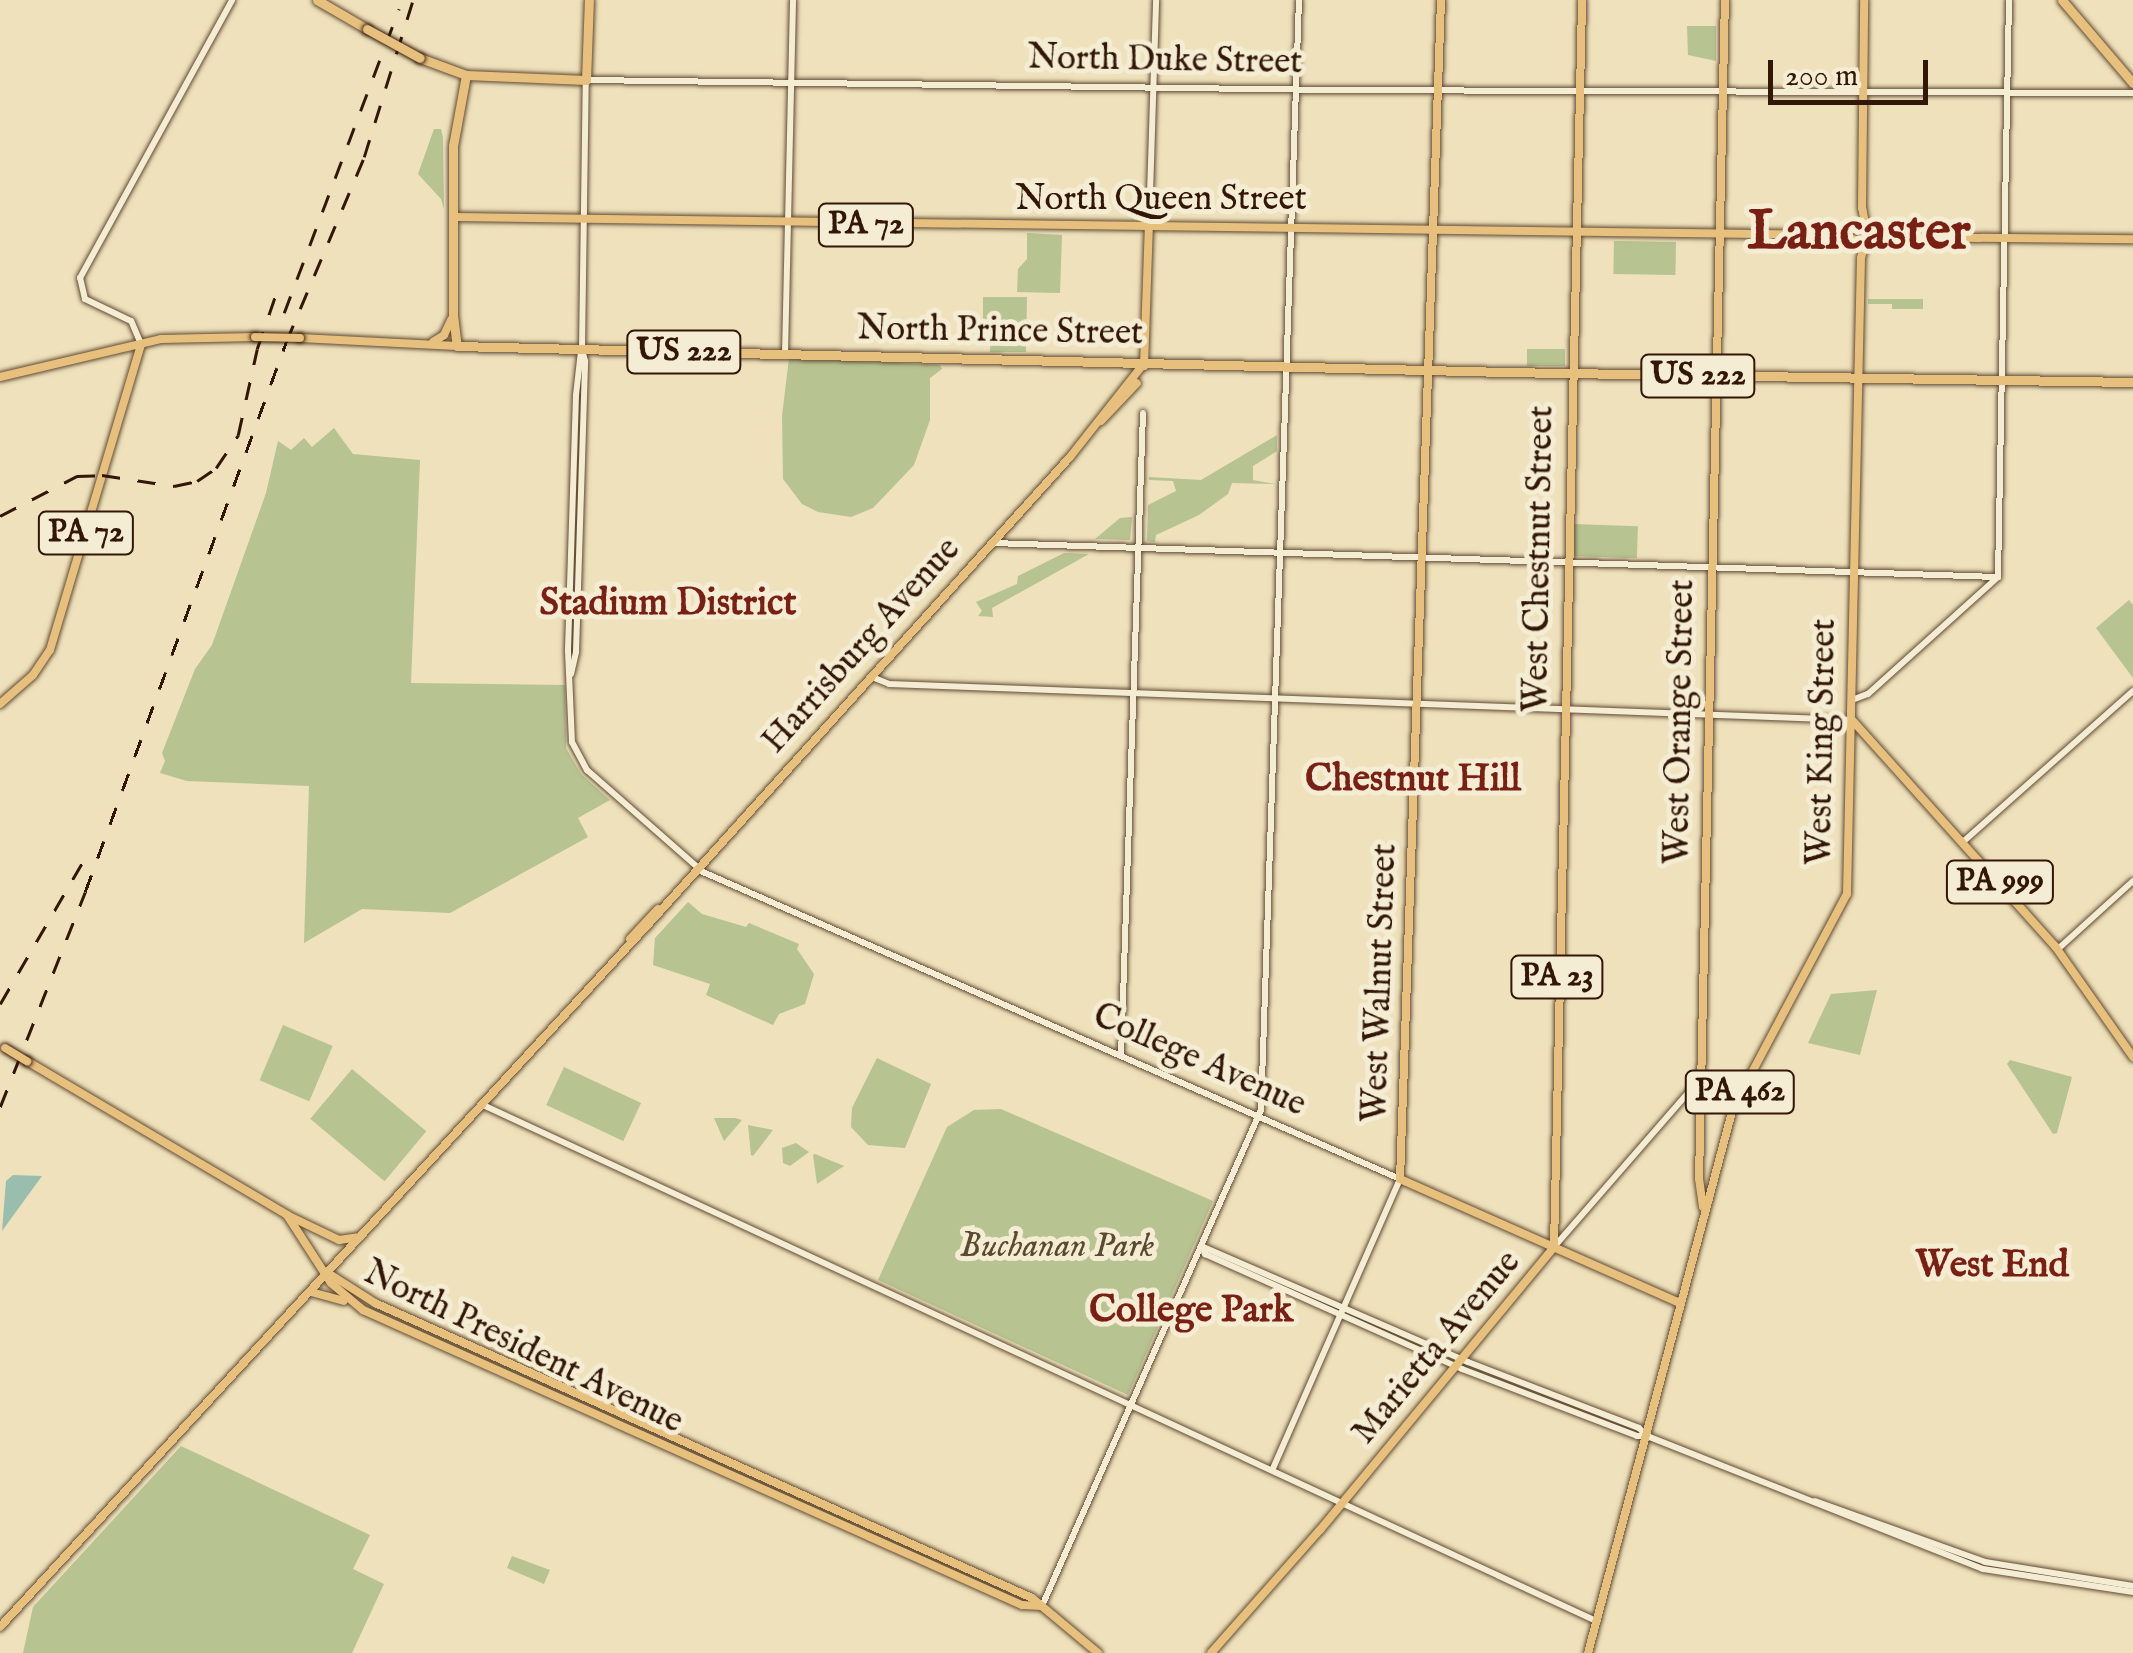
<!DOCTYPE html>
<style>
body{margin:0}
#map{position:relative;width:2133px;height:1653px;overflow:hidden;background:#eee1bb;font-family:"IM FELL English",serif}
div>[style]{position:absolute}
.green>*{inset:0;background:#b7c391;transform-origin:0 0}
.water>*{inset:0;background:#99beae}
.roads{filter:drop-shadow(0 0 2px #614a33) drop-shadow(0 0 2px #614a33)}
.tertiary>*{height:6px;margin:-3px;padding:0 3px;transform-origin:3px;border-radius:3px;background:#f4ecd3}
.secondary>*{height:6px;margin:-3px;padding:0 3px;transform-origin:3px;border-radius:3px;background:#f4ecd3}
.primary>*{height:8px;margin:-4px;padding:0 4px;transform-origin:4px;border-radius:4px;background:#e7c07e}
.trunk>*{height:9px;margin:-4.5px;padding:0 4.5px;transform-origin:4.5px;border-radius:4.5px;background:#e7c07e}
.rail>*{height:2.5px;margin-top:-1.25px;transform-origin:0;background:repeating-linear-gradient(90deg,#321706 0 18px,transparent 0 36px)}
.bridges{filter:drop-shadow(0 0 2px #321706) drop-shadow(0 0 2px #321706)}
.primary-bridge>*{height:8px;margin:-4px;padding:0 4px;transform-origin:4px;border-radius:4px;background:#e7c07e}
.trunk-bridge>*{height:9px;margin:-4.5px;padding:0 4.5px;transform-origin:4.5px;border-radius:4.5px;background:#e7c07e}
span{translate:-50% -50%;white-space:nowrap;text-align:center;line-height:1.15;-webkit-text-stroke:10px #f4ecd3;paint-order:stroke}
.shield-label span{padding:2px 8px;background:#f4ecd3;border:2px solid;border-radius:8px;-webkit-text-stroke-width:0}
.shield-label{font-size:32px;color:#321706;font-weight:700}
.street-label{font-size:35px;color:#321706}
.park-label{font-size:35px;color:#5a4b30;font-style:italic}
.neighbourhood-label{font-size:38px;color:#7a1f14;font-weight:700}
.town-label{font-size:55px;color:#7a1f14;font-weight:700}
.scale{position:absolute;left:1768px;top:60px;width:160px;height:45px;box-sizing:border-box;border:5px solid #321706;border-top:0;padding-left:12px;font-size:30px;line-height:35px;white-space:nowrap;color:#321706;-webkit-text-stroke:8px #f4ecd3;paint-order:stroke}
</style>
<div id="map">
<div class="green">
<div style="clip-path:polygon(1687px 26px,1716px 26px,1716px 61px,1688px 55px)"></div>
<div style="clip-path:polygon(434px 129px,441px 129px,443px 137px,444px 209px,441px 199px,418px 174px)"></div>
<div style="clip-path:polygon(1027px 233px,1062px 235px,1060px 293px,1017px 292px,1018px 269px,1027px 259px)"></div>
<div style="left:1614px;top:241px;width:62px;height:33px;rotate:1deg"></div>
<div style="clip-path:polygon(983px 297px,1027px 297px,1026px 352px,990px 352px,991px 320px,983px 319px)"></div>
<div style="clip-path:polygon(1868px 299px,1923px 299px,1923px 309px,1892px 309px,1892px 304px,1868px 304px)"></div>
<div style="left:1527px;top:349px;width:38px;height:17px"></div>
<div style="clip-path:polygon(789px 358px,940px 365px,942px 369px,930px 378px,930px 420px,914px 465px,873px 508px,851px 517px,818px 512px,802px 504px,783px 479px,782px 416px)"></div>
<div style="clip-path:polygon(334px 428px,353px 454px,420px 460px,411px 683px,565px 685px,566px 748px,581px 774px,610px 800px,578px 818px,588px 837px,450px 913px,362px 909px,304px 943px,309px 786px,187px 781px,160px 773px,165px 761px,162px 753px,195px 669px,212px 645px,266px 493px,278px 441px,291px 450px,304px 438px,312px 447px)"></div>
<div style="clip-path:polygon(1277px 435px,1277px 451px,1253px 466px,1253px 480px,1275px 484px,1232px 483px,1228px 494px,1199px 515px,1156px 535px,1155px 542px,1147px 541px,1148px 505px,1176px 491px,1173px 481px,1149px 480px,1149px 477px,1201px 480px)"></div>
<div style="clip-path:polygon(1132px 517px,1130px 540px,1095px 539px,1120px 518px)"></div>
<div style="left:1574px;top:524px;width:64px;height:32px;rotate:2deg"></div>
<div style="clip-path:polygon(1064px 553px,1089px 554px,992px 608px,993px 617px,978px 616px,982px 611px,976px 602px,1017px 584px,1018px 576px)"></div>
<div style="clip-path:polygon(2129px 600px,2133px 605px,2133px 678px,2096px 628px)"></div>
<div style="clip-path:polygon(688px 902px,702px 914px,746px 927px,749px 923px,799px 944px,797px 949px,814px 974px,805px 1004px,779px 1014px,773px 1025px,706px 995px,710px 984px,653px 965px,655px 938px)"></div>
<div style="clip-path:polygon(1877px 990px,1860px 1055px,1808px 1043px,1831px 994px)"></div>
<div style="left:283px;top:1025px;width:54px;height:60px;rotate:23deg"></div>
<div style="clip-path:polygon(877px 1058px,931px 1084px,905px 1148px,868px 1145px,851px 1127px,852px 1108px)"></div>
<div style="clip-path:polygon(2010px 1060px,2072px 1077px,2057px 1133px,2053px 1134px,2007px 1064px)"></div>
<div style="left:564px;top:1067px;width:85px;height:42px;rotate:25deg"></div>
<div style="left:352px;top:1069px;width:97px;height:65px;rotate:40deg"></div>
<div style="clip-path:polygon(1001px 1109px,1213px 1201px,1128px 1395px,878px 1280px,947px 1127px,974px 1110px)"></div>
<div style="clip-path:polygon(714px 1118px,735px 1118px,742px 1120px,724px 1141px)"></div>
<div style="clip-path:polygon(748px 1125px,773px 1130px,753px 1156px,751px 1155px)"></div>
<div style="clip-path:polygon(796px 1143px,809px 1152px,790px 1166px,783px 1163px,782px 1148px)"></div>
<div style="clip-path:polygon(813px 1155px,815px 1154px,844px 1166px,817px 1184px)"></div>
<div style="clip-path:polygon(181px 1446px,370px 1535px,353px 1569px,384px 1584px,352px 1653px,23px 1653px,33px 1607px)"></div>
<div style="clip-path:polygon(512px 1556px,550px 1570px,544px 1584px,507px 1568px)"></div>
</div>
<div class="water">
<div style="clip-path:polygon(13px 1175px,42px 1176px,2px 1231px,6px 1181px)"></div>
</div>
<div class="roads">
<div class="tertiary">
<div style="left:993px;top:543px;width:1006px;rotate:1.94deg"></div>
<div style="left:1998px;top:577px;width:577px;rotate:-88.91deg"></div>
<div style="left:1852px;top:700px;width:17px;rotate:-21deg"></div>
<div style="left:1868px;top:694px;width:173px;rotate:-42deg"></div>
<div style="left:1964px;top:841px;width:226px;rotate:-41.6deg"></div>
<div style="left:2058px;top:949px;width:101px;rotate:-42.2deg"></div>
<div style="left:1121px;top:1056px;width:643px;rotate:-88.04deg"></div>
<div style="left:1201px;top:1246px;width:291px;rotate:23.5deg"></div>
<div style="left:1468px;top:1362px;width:183px;rotate:21.1deg"></div>
<div style="left:1639px;top:1428px;width:11px;rotate:45deg"></div>
<div style="left:1202px;top:1247px;width:8px;rotate:67deg"></div>
<div style="left:1205px;top:1254px;width:282px;rotate:24.1deg"></div>
<div style="left:1462px;top:1369px;width:187px;rotate:20.9deg"></div>
<div style="left:1637px;top:1436px;width:10px"></div>
<div style="left:1554px;top:1247px;width:224px;rotate:-49deg"></div>
<div style="left:1042px;top:1606px;width:542px;rotate:-66.18deg"></div>
<div style="left:1261px;top:1110px;width:1111px;rotate:-88.04deg"></div>
</div>
<div class="secondary">
<div style="left:1149px;top:226px;width:226px;rotate:-88.2deg"></div>
<div style="left:141px;top:344px;width:25px;rotate:-113deg"></div>
<div style="left:131px;top:321px;width:51px;rotate:-154.4deg"></div>
<div style="left:85px;top:299px;width:22px;rotate:-103deg"></div>
<div style="left:80px;top:278px;width:317px;rotate:-61.3deg"></div>
<div style="left:581px;top:351px;width:44px;rotate:96.5deg"></div>
<div style="left:576px;top:395px;width:256px;rotate:91.8deg"></div>
<div style="left:568px;top:651px;width:91px;rotate:87.5deg"></div>
<div style="left:572px;top:742px;width:32px;rotate:62deg"></div>
<div style="left:587px;top:770px;width:154px;rotate:41.3deg"></div>
<div style="left:703px;top:872px;width:762px;rotate:23.77deg"></div>
<div style="left:1400px;top:1179px;width:318px;rotate:113.7deg"></div>
<div style="left:785px;top:354px;width:354px;rotate:-88.7deg"></div>
<div style="left:571px;top:674px;width:23px;rotate:-77deg"></div>
<div style="left:576px;top:652px;width:291px;rotate:-88.2deg"></div>
<div style="left:585px;top:361px;width:11px;rotate:-105deg"></div>
<div style="left:582px;top:350px;width:270px;rotate:-89.2deg"></div>
<div style="left:586px;top:80px;width:740px;rotate:0.77deg"></div>
<div style="left:1326px;top:90px;width:807px;rotate:0.21deg"></div>
<div style="left:872px;top:677px;width:18px;rotate:22deg"></div>
<div style="left:889px;top:684px;width:963px;rotate:2.14deg"></div>
<div style="left:483px;top:1105px;width:1227px;rotate:24.87deg"></div>
<div style="left:1647px;top:1436px;width:361px;rotate:21.6deg"></div>
<div style="left:1983px;top:1569px;width:152px;rotate:8.7deg"></div>
<div style="left:1815px;top:1501px;width:181px;rotate:19.7deg"></div>
<div style="left:1985px;top:1562px;width:150px;rotate:9.2deg"></div>
</div>
<div class="primary">
<div style="left:1441px;top:0;width:1180px;rotate:91.99deg"></div>
<div style="left:1400px;top:1179px;width:306px;rotate:23.9deg"></div>
<div style="left:455px;top:217px;width:1380px;rotate:0.75deg"></div>
<div style="left:1835px;top:235px;width:27px;rotate:13deg"></div>
<div style="left:1861px;top:241px;width:19px;rotate:-12deg"></div>
<div style="left:1880px;top:237px;width:253px;rotate:0.5deg"></div>
<div style="left:300px;top:338px;width:157px;rotate:2.9deg"></div>
<div style="left:433px;top:342px;width:13px;rotate:-32deg"></div>
<div style="left:444px;top:335px;width:17px;rotate:-65deg"></div>
<div style="left:1144px;top:366px;width:140px;rotate:-88deg"></div>
<div style="left:0;top:377px;width:165px;rotate:-13.3deg"></div>
<div style="left:161px;top:339px;width:94px;rotate:-1.2deg"></div>
<div style="left:1101px;top:421px;width:52px;rotate:-46.5deg"></div>
<div style="left:0;top:704px;width:44px;rotate:-41.3deg"></div>
<div style="left:33px;top:675px;width:30px;rotate:-56deg"></div>
<div style="left:50px;top:650px;width:319px;rotate:-73.4deg"></div>
<div style="left:1852px;top:720px;width:304px;rotate:48.1deg"></div>
<div style="left:2055px;top:946px;width:136px;rotate:54.9deg"></div>
<div style="left:630px;top:939px;width:41px;rotate:-47deg"></div>
<div style="left:27px;top:1061px;width:302px;rotate:30.6deg"></div>
<div style="left:287px;top:1215px;width:81px;rotate:57.1deg"></div>
<div style="left:331px;top:1283px;width:42px;rotate:40.2deg"></div>
<div style="left:363px;top:1310px;width:722px;rotate:24.12deg"></div>
<div style="left:1022px;top:1605px;width:20px;rotate:3deg"></div>
<div style="left:1703px;top:1207px;width:28px;rotate:-98deg"></div>
<div style="left:1699px;top:1179px;width:1179px;rotate:-88.74deg"></div>
<div style="left:287px;top:1215px;width:58px;rotate:25.7deg"></div>
<div style="left:339px;top:1240px;width:21px;rotate:-8deg"></div>
<div style="left:1554px;top:1247px;width:1247px;rotate:-88.71deg"></div>
<div style="left:328px;top:1273px;width:56px;rotate:32.6deg"></div>
<div style="left:375px;top:1303px;width:720px;rotate:24.18deg"></div>
<div style="left:1032px;top:1598px;width:86px;rotate:39.8deg"></div>
<div style="left:311px;top:1292px;width:34px;rotate:15deg"></div>
<div style="left:0;top:1627px;width:965px;rotate:-47.31deg"></div>
<div style="left:654px;top:918px;width:621px;rotate:-47.94deg"></div>
<div style="left:1070px;top:457px;width:121px;rotate:-51.7deg"></div>
<div style="left:1211px;top:1653px;width:164px;rotate:-48.5deg"></div>
<div style="left:1320px;top:1530px;width:367px;rotate:-50.4deg"></div>
<div style="left:1588px;top:1653px;width:564px;rotate:-75.1deg"></div>
<div style="left:1733px;top:1108px;width:242px;rotate:-62deg"></div>
<div style="left:1847px;top:894px;width:636px;rotate:-88.74deg"></div>
<div style="left:1861px;top:258px;width:24px;rotate:-75deg"></div>
<div style="left:1867px;top:235px;width:27px;rotate:-100deg"></div>
<div style="left:1862px;top:208px;width:208px;rotate:-89.4deg"></div>
</div>
<div class="trunk">
<div style="left:317px;top:0;width:58px;rotate:30.1deg"></div>
<div style="left:2062px;top:0;width:109px;rotate:49.5deg"></div>
<div style="left:420px;top:58px;width:49px;rotate:20.3deg"></div>
<div style="left:466px;top:75px;width:120px;rotate:2.4deg"></div>
<div style="left:586px;top:80px;width:80px;rotate:-87.9deg"></div>
<div style="left:466px;top:75px;width:72px;rotate:100.4deg"></div>
<div style="left:453px;top:146px;width:169px;rotate:90deg"></div>
<div style="left:453px;top:315px;width:31px;rotate:83deg"></div>
<div style="left:457px;top:346px;width:1046px;rotate:1.42deg"></div>
<div style="left:1503px;top:372px;width:630px;rotate:0.91deg"></div>
</div>
</div>
<div class="rail">
<div style="left:284px;top:313px;width:325px;rotate:-69.3deg"></div>
<div style="left:0;top:516px;width:87px;rotate:-27.5deg"></div>
<div style="left:77px;top:476px;width:25px;rotate:-2deg"></div>
<div style="left:102px;top:475px;width:73px;rotate:8.7deg"></div>
<div style="left:174px;top:486px;width:24px;rotate:-12deg"></div>
<div style="left:197px;top:481px;width:23px;rotate:-34deg"></div>
<div style="left:216px;top:468px;width:40px;rotate:-56deg"></div>
<div style="left:238px;top:435px;width:88px;rotate:-77.5deg"></div>
<div style="left:257px;top:349px;width:65px;rotate:-71deg"></div>
<div style="left:0;top:1004px;width:169px;rotate:-59.8deg"></div>
<div style="left:0;top:1107px;width:231px;rotate:-68.4deg"></div>
<div style="left:85px;top:892px;width:586px;rotate:-69.92deg"></div>
<div style="left:286px;top:342px;width:201px;rotate:-67.1deg"></div>
<div style="left:364px;top:157px;width:164px;rotate:-72.7deg"></div>
</div>
<div class="bridges">
<div class="primary-bridge">
<div style="left:255px;top:337px;width:45px;rotate:1.3deg"></div>
<div style="left:5px;top:1048px;width:26px;rotate:31deg"></div>
</div>
<div class="trunk-bridge">
<div style="left:367px;top:29px;width:60px;rotate:28.7deg"></div>
</div>
</div>
<div class="shield-label">
<span style="left:866px;top:225px">PA 72</span>
<span style="left:684px;top:352px">US 222</span>
<span style="left:1698px;top:376px">US 222</span>
<span style="left:86px;top:533px">PA 72</span>
<span style="left:2000px;top:882px">PA 999</span>
<span style="left:1557px;top:977px">PA 23</span>
<span style="left:1740px;top:1092px">PA 462</span>
</div>
<div class="street-label">
<span style="left:1165px;top:61px;rotate:1deg">North Duke Street</span>
<span style="left:1161px;top:200px">North Queen Street</span>
<span style="left:1000px;top:332px;rotate:1deg">North Prince Street</span>
<span style="left:1540px;top:559px;rotate:-89deg">West Chestnut Street</span>
<span style="left:862px;top:646px;rotate:-48deg">Harrisburg Avenue</span>
<span style="left:1681px;top:722px;rotate:-89deg">West Orange Street</span>
<span style="left:1823px;top:742px;rotate:-89deg">West King Street</span>
<span style="left:1381px;top:983px;rotate:-88deg">West Walnut Street</span>
<span style="left:1199px;top:1061px;rotate:24deg">College Avenue</span>
<span style="left:523px;top:1348px;rotate:26deg">North President Avenue</span>
<span style="left:1437px;top:1348px;rotate:-50deg">Marietta Avenue</span>
</div>
<div class="park-label">
<span style="left:1057px;top:1247px">Buchanan Park</span>
</div>
<div class="neighbourhood-label">
<span style="left:668px;top:605px">Stadium District</span>
<span style="left:1413px;top:781px">Chestnut Hill</span>
<span style="left:1992px;top:1267px">West End</span>
<span style="left:1191px;top:1312px">College Park</span>
</div>
<div class="town-label">
<span style="left:1859px;top:234px">Lancaster</span>
</div>
<div class="scale">200 m</div>
</div>
